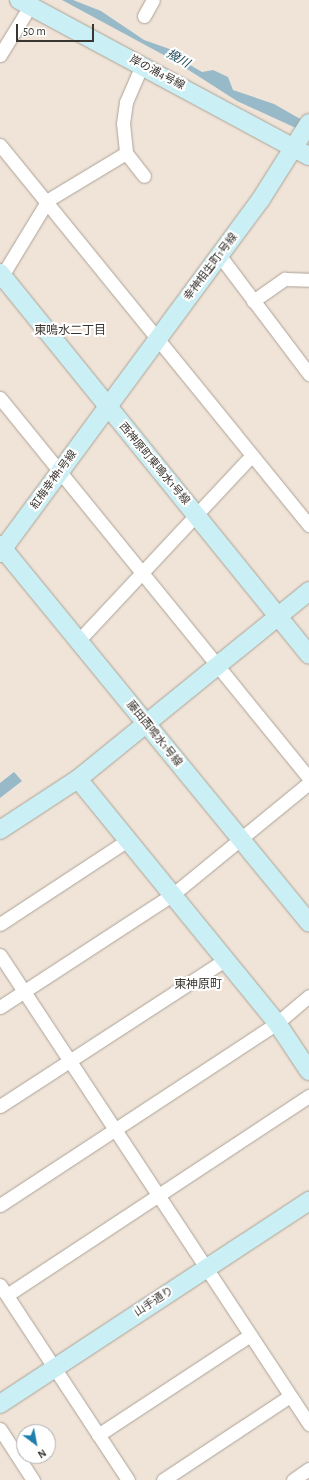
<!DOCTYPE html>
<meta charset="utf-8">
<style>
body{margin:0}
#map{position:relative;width:309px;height:1480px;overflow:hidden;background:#f0e4d8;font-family:"Alegreya Sans","Noto Sans JP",sans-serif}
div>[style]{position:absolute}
.water>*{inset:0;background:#97b9c8}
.roads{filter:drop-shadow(0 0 1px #aca296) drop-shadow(0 0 1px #aca296)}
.street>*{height:13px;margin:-6.5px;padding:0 6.5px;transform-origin:6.5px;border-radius:6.5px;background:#fff}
.secondary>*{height:18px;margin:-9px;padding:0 9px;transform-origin:9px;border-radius:9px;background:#caeff4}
span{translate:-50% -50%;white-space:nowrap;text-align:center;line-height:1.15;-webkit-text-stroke:4px #fff;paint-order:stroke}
.street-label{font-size:11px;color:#393530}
.water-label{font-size:12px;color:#0b3c4e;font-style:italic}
.neighbourhood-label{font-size:12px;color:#393530}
.north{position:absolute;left:16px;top:1424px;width:40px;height:40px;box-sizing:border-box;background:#fff;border:1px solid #b0aeac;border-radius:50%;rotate:148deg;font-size:11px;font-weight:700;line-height:16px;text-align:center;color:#393530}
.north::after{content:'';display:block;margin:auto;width:14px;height:18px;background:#1f7eab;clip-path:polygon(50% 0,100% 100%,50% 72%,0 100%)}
.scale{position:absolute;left:16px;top:24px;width:78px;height:18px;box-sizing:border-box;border:2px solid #393530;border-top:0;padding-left:5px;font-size:12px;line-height:14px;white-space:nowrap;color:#393530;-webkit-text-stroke:3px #fff;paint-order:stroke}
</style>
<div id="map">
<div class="water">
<div style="clip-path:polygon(62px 0,73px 0,101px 11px,144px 40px,178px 52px,185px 62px,202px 72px,213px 70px,228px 77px,233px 90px,274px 104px,309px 124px,309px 134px,237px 101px,173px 60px)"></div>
<div style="clip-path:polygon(14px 772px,22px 781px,0 798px,0 783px)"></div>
</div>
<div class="roads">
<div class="street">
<div style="left:144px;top:16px;width:18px;rotate:-61deg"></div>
<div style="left:0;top:55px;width:57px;rotate:-58.5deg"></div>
<div style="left:142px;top:65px;width:40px;rotate:113.4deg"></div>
<div style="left:126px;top:102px;width:21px;rotate:98deg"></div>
<div style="left:123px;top:123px;width:30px;rotate:84deg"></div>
<div style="left:126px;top:153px;width:29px;rotate:52deg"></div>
<div style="left:0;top:145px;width:490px;rotate:50.9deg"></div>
<div style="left:220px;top:256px;width:148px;rotate:53deg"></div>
<div style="left:0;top:279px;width:92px;rotate:-58.7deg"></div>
<div style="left:48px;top:200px;width:91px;rotate:-31.1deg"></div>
<div style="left:253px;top:301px;width:39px;rotate:-35deg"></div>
<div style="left:285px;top:279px;width:24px;rotate:2deg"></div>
<div style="left:0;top:398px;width:490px;rotate:50.9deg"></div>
<div style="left:79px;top:640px;width:253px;rotate:-46.9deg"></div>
<div style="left:0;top:924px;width:153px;rotate:-33.3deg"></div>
<div style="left:0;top:955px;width:562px;rotate:56.62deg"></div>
<div style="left:0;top:1007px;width:205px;rotate:-33.1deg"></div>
<div style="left:172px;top:895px;width:177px;rotate:-39.3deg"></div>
<div style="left:0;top:1106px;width:268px;rotate:-33deg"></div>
<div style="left:0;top:1205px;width:331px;rotate:-33.3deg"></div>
<div style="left:277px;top:1023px;width:42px;rotate:-40.2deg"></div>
<div style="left:0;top:1285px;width:233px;rotate:56.7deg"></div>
<div style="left:7px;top:1295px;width:362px;rotate:-33.4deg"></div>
<div style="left:0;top:1429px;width:61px;rotate:57.1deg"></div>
<div style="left:98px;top:1435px;width:182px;rotate:-33.3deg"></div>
<div style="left:163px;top:1480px;width:152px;rotate:-33.5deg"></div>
<div style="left:293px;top:1480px;width:19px;rotate:-35deg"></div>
</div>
<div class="secondary">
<div style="left:19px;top:0;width:329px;rotate:28.3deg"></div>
<div style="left:0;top:273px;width:491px;rotate:51deg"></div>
<div style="left:0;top:545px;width:488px;rotate:50.7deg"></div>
<div style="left:0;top:553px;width:440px;rotate:-53.6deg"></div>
<div style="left:261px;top:199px;width:90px;rotate:-57.7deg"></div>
<div style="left:78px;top:779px;width:315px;rotate:50.8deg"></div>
<div style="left:277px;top:1023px;width:58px;rotate:56.3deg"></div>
<div style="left:0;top:830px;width:93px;rotate:-33.2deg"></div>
<div style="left:78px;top:779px;width:298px;rotate:-39.1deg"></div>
<div style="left:0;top:1404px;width:370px;rotate:-33.3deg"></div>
</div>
</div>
<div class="street-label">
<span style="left:157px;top:73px;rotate:28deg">岸の浦4号線</span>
<span style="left:211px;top:267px;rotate:-53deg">幸神相生町1号線</span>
<span style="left:154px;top:464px;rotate:50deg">西神原町東鳴水1号線</span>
<span style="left:54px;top:480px;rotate:-54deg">紅梅幸神1号線</span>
<span style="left:154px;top:734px;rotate:51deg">藤田西鳴水1号線</span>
<span style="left:154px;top:1302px;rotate:-33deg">山手通り</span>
</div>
<div class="water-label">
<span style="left:178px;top:59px;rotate:30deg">撥川</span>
</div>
<div class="neighbourhood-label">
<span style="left:70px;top:331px">東鳴水二丁目</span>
<span style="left:198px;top:985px">東神原町</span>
</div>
<div class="north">N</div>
<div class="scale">50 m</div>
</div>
